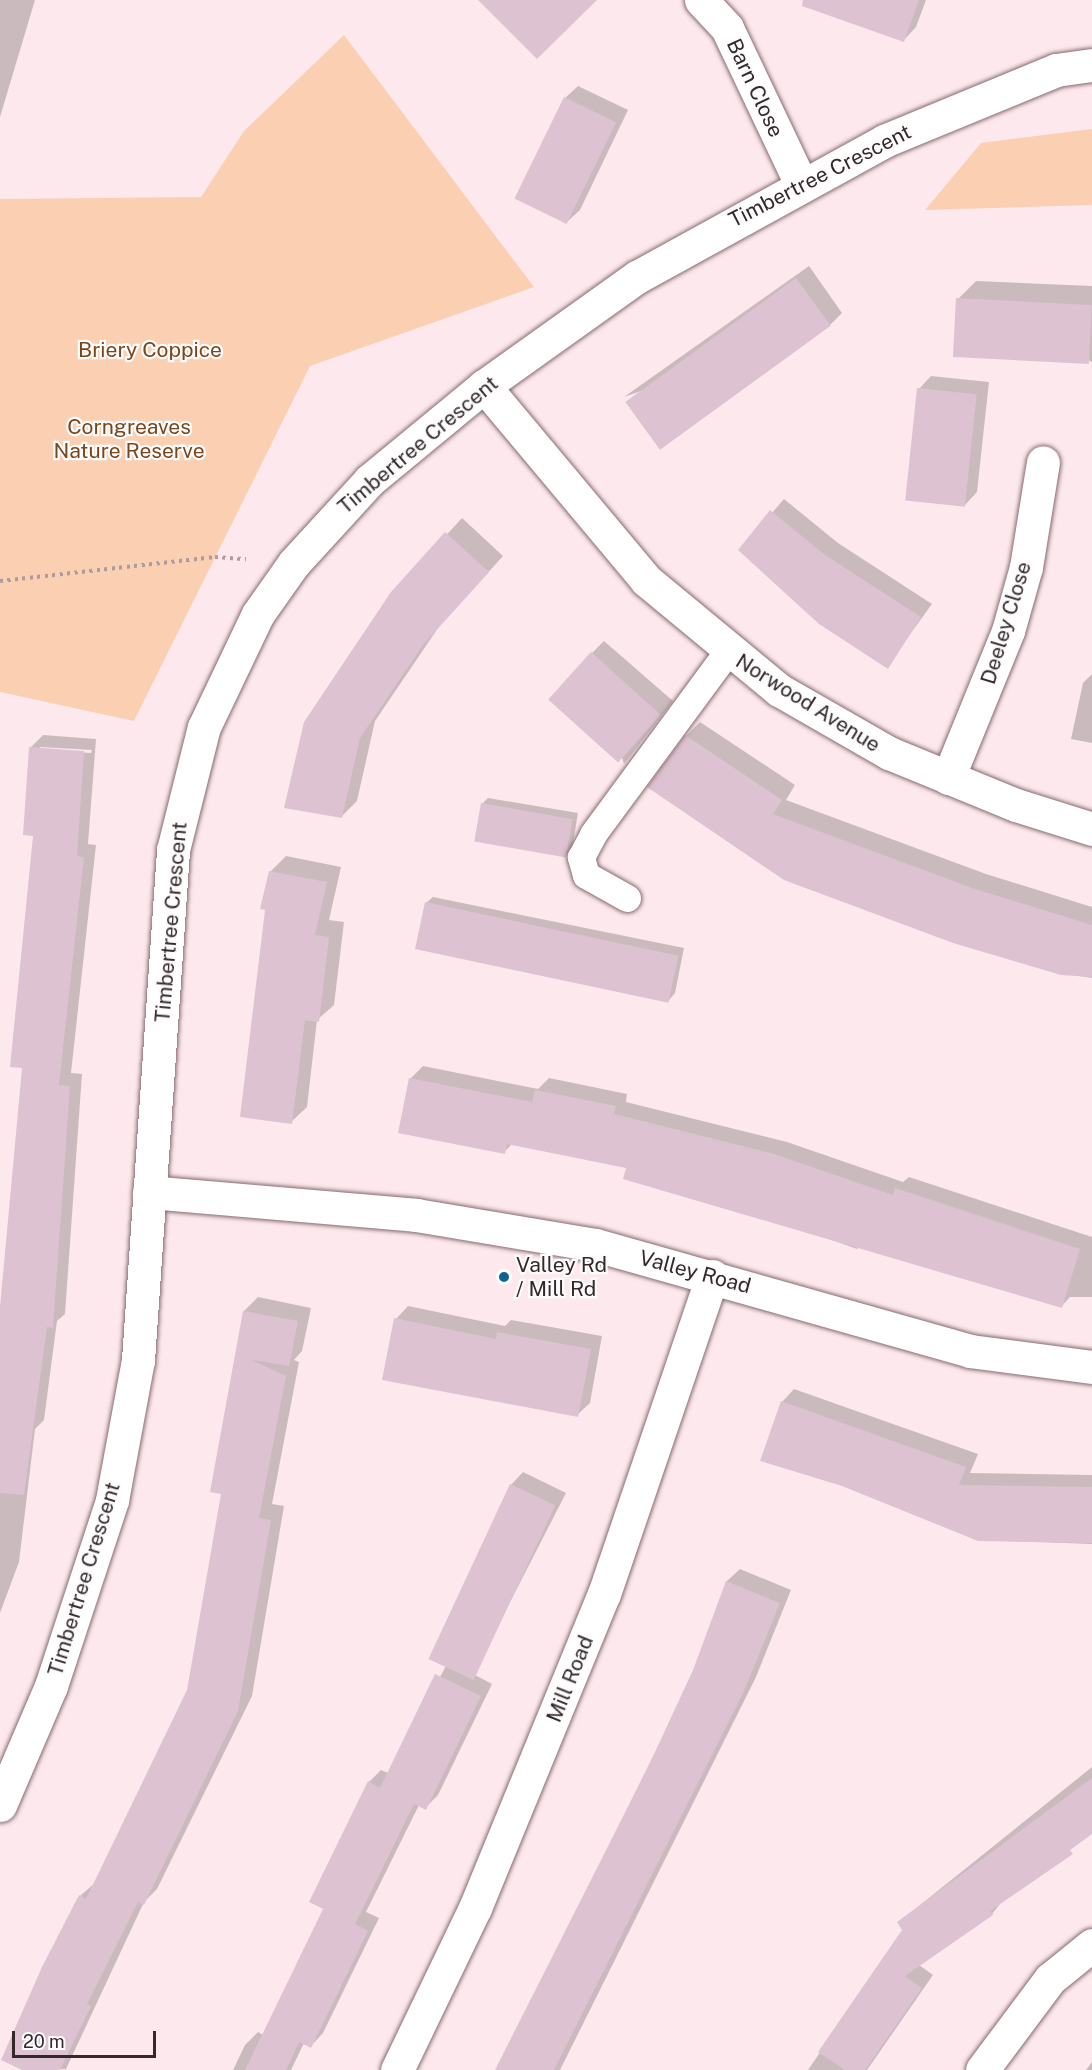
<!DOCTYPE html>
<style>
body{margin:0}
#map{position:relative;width:1092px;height:2070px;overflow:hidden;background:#fde9ed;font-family:"Public Sans",sans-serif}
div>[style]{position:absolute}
.green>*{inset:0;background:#facfb2}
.shadow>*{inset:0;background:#0003}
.building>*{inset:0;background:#ddc2d2;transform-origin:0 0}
.path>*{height:4px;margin-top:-2px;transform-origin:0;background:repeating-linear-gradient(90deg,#ac9b9f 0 3px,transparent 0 7.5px)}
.roads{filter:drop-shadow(0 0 2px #866a6f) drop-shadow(0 0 2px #866a6f)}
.service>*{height:27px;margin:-13.5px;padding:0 13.5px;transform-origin:13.5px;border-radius:13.5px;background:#fff}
.minor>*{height:33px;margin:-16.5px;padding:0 16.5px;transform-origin:16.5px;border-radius:16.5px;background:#fff}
.dots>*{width:16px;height:16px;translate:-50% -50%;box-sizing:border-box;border:3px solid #fcfcfc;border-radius:50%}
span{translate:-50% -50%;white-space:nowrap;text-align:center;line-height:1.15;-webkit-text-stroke:4.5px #fcfcfc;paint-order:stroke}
.street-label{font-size:21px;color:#34282a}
.park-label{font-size:21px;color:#7b451b}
.poi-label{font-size:21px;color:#34282a}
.left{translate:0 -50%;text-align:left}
.scale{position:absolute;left:12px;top:2031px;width:144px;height:27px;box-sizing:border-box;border:3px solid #34282a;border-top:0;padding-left:8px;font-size:18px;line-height:21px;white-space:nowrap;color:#34282a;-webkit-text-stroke:4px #fcfcfc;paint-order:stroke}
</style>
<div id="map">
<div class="green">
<div style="clip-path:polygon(344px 35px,534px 287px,310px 366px,134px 721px,0 692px,0 199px,201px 197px,244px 131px)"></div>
<div style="clip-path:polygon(1092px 129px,1092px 205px,925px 210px,981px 143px)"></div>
</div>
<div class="shadow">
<div style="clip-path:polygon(0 0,35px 0,0 117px)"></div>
<div style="clip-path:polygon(834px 0,926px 0,916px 27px,904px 40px)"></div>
<div style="clip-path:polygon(578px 86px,628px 110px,580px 210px,567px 222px,565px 98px)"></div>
<div style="clip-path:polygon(809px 266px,842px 313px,830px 325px,624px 397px)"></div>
<div style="clip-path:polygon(976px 281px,1092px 286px,1092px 362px,958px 299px)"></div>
<div style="clip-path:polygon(931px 376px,989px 382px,977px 492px,965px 505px,919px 389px)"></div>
<div style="clip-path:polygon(784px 499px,838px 543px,932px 604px,887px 666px,740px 550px)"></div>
<div style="clip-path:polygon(462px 518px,503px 556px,438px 628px,375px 721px,357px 801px,341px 817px,393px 593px)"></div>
<div style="clip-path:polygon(604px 641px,673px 701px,624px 764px,592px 653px)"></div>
<div style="clip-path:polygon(1092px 674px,1092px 743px,1071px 739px,1083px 683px)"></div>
<div style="clip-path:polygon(700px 722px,795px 785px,786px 800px,986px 874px,1092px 907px,1092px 978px,1061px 973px,785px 879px,686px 736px)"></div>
<div style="clip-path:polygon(evenodd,43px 735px,96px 739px,88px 844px,96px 845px,71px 1073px,82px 1074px,65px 1314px,57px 1321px,44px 1420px,35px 1429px,19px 1562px,0 1613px,0 1324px,23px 1067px,35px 834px,30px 748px,43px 735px,40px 747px,92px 750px,91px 753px,40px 750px,40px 747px)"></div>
<div style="clip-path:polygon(488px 798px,578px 813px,572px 849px,566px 855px,482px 804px)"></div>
<div style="clip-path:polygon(286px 856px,341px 867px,329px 920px,344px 922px,334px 1005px,317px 1020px,307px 1107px,291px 1122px,271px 871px)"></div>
<div style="clip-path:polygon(433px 897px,684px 948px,675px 993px,669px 1000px,426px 903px)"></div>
<div style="clip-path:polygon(423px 1066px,538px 1089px,549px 1078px,627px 1094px,626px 1102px,787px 1142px,903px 1182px,909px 1177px,1092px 1237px,1092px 1297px,1070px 1297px,1062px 1306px,861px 1245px,857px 1249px,628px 1167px,513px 1143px,504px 1152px,410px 1079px)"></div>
<div style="clip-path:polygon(258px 1297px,311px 1308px,302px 1351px,294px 1360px,299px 1362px,272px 1504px,284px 1506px,252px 1696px,157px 1889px,144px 1902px,66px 2069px,25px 2070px,80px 1896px,95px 1883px,189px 1691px,223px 1493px,244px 1311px)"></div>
<div style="clip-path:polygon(408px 1306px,505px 1326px,511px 1320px,602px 1336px,590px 1403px,577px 1415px,396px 1319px)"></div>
<div style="clip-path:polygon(794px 1389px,978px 1454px,970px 1473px,1092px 1475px,1092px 1544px,978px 1540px,782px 1402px)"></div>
<div style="clip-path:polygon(523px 1472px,566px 1493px,473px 1674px,492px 1684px,438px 1795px,425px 1808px,419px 1805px,366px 1912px,379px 1918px,323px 2033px,311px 2046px,304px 2043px,291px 2070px,233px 2070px,245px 2045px,258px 2032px,263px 2035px,326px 1909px,369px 1782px,381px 1770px,388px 1773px,446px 1666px,511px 1485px)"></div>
<div style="clip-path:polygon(740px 1569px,791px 1590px,756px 1677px,560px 2070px,499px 2070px,695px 1671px,727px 1581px)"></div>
<div style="clip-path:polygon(1092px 1767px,1092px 1833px,1003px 1900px,992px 1914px,919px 1965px,933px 1975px,867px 2070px,808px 2070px,904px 1930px,899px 1922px)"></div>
<div style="clip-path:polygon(1092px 2062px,1092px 2070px,1086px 2070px)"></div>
</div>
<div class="building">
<div style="clip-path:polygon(478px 0,597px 0,537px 59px)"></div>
<div style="clip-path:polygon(803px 0,919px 0,904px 42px,802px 6px)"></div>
<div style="left:564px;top:97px;width:58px;height:113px;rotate:26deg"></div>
<div style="left:796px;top:278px;width:59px;height:211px;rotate:54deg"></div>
<div style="left:956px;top:298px;width:136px;height:59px;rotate:3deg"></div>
<div style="left:917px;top:388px;width:60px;height:113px;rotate:6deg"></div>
<div style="clip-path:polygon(770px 510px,825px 555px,921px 617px,888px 669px,819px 624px,738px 550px)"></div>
<div style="clip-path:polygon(445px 532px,489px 572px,423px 645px,360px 738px,342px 818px,284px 808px,304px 722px,391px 592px)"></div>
<div style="left:591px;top:652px;width:94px;height:64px;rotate:42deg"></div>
<div style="clip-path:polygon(685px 735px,782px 800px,773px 814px,972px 888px,1092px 925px,1092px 977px,1061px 975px,953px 943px,784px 880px,647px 787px)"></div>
<div style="clip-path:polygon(29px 747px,84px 751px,77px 856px,84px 857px,59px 1085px,70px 1086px,53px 1328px,47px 1327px,24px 1495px,0 1493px,0 1307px,22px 1068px,10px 1067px,33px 836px,23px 835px)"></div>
<div style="left:481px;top:803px;width:93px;height:39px;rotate:10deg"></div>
<div style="clip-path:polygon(269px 871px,327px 882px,315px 935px,329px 937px,319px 1022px,305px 1020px,292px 1124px,240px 1117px,265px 910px,260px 909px)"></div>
<div style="left:425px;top:902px;width:259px;height:48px;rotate:12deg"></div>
<div style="clip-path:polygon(409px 1078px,532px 1102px,535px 1090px,616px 1106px,614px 1114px,774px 1154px,893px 1195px,895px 1188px,1080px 1249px,1062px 1308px,623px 1179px,626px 1168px,507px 1144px,505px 1154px,398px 1133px)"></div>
<div style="clip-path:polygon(243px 1311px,298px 1321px,289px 1366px,252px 1360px,286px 1376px,259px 1518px,271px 1520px,238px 1711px,144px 1905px,138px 1902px,87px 2004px,91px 2006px,60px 2070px,22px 2070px,1px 2060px,42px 1967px,79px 1895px,86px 1899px,187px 1690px,221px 1494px,210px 1492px)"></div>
<div style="clip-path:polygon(394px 1318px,496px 1339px,497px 1332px,591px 1349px,578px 1417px,382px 1380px)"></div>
<div style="clip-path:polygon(781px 1401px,966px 1467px,959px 1485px,1092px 1487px,1092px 1543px,978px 1541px,842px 1486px,760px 1461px)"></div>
<div style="left:510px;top:1484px;width:50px;height:193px;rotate:25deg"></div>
<div style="clip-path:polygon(726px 1581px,780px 1603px,744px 1691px,554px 2070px,495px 2070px,650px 1763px,693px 1670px)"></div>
<div style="clip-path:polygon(435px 1674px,481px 1696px,426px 1810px,414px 1804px,355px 1924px,368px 1931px,311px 2048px,299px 2042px,286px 2070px,245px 2070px,323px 1909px,348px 1921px,309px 1902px,368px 1781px,380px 1788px)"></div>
<div style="clip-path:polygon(1092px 1778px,1092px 1834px,1070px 1850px,1073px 1854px,990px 1911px,993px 1915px,905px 1976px,922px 1988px,865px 2070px,845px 2070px,818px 2052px,902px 1930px,897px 1922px)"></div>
</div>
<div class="path">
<div style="left:0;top:581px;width:216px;rotate:-6.4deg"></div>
<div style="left:215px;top:557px;width:31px;rotate:4deg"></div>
</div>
<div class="roads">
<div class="service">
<div style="left:627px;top:898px;width:47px;rotate:-150.7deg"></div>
<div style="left:586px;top:875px;width:19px;rotate:-106deg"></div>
<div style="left:581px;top:857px;width:26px;rotate:-62deg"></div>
<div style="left:593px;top:834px;width:226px;rotate:-53.6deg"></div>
</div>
<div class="minor">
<div style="left:701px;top:0;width:38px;rotate:47deg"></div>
<div style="left:727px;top:28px;width:170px;rotate:64.6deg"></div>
<div style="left:484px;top:386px;width:253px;rotate:50.1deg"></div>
<div style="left:646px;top:580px;width:173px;rotate:39.6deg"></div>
<div style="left:779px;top:690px;width:127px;rotate:29.8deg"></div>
<div style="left:889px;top:753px;width:137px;rotate:22.3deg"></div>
<div style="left:1016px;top:805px;width:80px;rotate:17.5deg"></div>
<div style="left:948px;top:778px;width:159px;rotate:-67.8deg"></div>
<div style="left:1008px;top:631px;width:66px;rotate:-74.3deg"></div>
<div style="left:1026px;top:567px;width:106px;rotate:-80.8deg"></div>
<div style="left:149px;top:1192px;width:268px;rotate:4.9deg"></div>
<div style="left:416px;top:1215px;width:182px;rotate:9.5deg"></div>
<div style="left:596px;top:1245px;width:389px;rotate:15.8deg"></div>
<div style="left:970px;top:1351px;width:123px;rotate:7.5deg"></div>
<div style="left:0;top:1805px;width:129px;rotate:-66.8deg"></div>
<div style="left:51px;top:1686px;width:196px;rotate:-71.8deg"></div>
<div style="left:112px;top:1500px;width:142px;rotate:-79.5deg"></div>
<div style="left:138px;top:1360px;width:511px;rotate:-86.07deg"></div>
<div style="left:173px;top:850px;width:127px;rotate:-75.9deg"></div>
<div style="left:204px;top:727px;width:125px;rotate:-64.5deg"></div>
<div style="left:258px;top:614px;width:62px;rotate:-54.8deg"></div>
<div style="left:294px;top:563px;width:113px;rotate:-47.5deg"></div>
<div style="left:370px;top:480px;width:148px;rotate:-39.5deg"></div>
<div style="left:484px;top:386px;width:188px;rotate:-35.5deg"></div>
<div style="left:637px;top:277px;width:282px;rotate:-28.8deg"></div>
<div style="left:884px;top:141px;width:186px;rotate:-22.4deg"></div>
<div style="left:1056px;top:70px;width:36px;rotate:-8deg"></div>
<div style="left:397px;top:2070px;width:180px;rotate:-64.3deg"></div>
<div style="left:475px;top:1908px;width:339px;rotate:-67.7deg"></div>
<div style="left:604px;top:1594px;width:336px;rotate:-71.2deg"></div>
<div style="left:982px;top:2070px;width:114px;rotate:-53.2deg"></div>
<div style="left:1050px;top:1979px;width:54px;rotate:-39deg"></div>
</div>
</div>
<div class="dots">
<div style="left:504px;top:1277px;background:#116294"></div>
</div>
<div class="street-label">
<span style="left:755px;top:88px;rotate:65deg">Barn Close</span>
<span style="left:820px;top:176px;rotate:-27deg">Timbertree Crescent</span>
<span style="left:418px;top:445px;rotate:-40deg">Timbertree Crescent</span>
<span style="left:1006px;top:623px;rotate:-73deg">Deeley Close</span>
<span style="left:808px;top:703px;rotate:32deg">Norwood Avenue</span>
<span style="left:171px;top:922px;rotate:-85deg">Timbertree Crescent</span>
<span style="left:695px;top:1272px;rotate:15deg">Valley Road</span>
<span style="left:84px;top:1579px;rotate:-73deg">Timbertree Crescent</span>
<span style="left:570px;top:1679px;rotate:-68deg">Mill Road</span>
</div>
<div class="park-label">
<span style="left:150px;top:350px">Briery Coppice</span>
<span style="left:129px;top:439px">Corngreaves<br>Nature Reserve</span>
</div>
<div class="poi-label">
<span class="left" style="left:516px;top:1277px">Valley Rd<br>/ Mill Rd</span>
</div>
<div class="scale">20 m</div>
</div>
